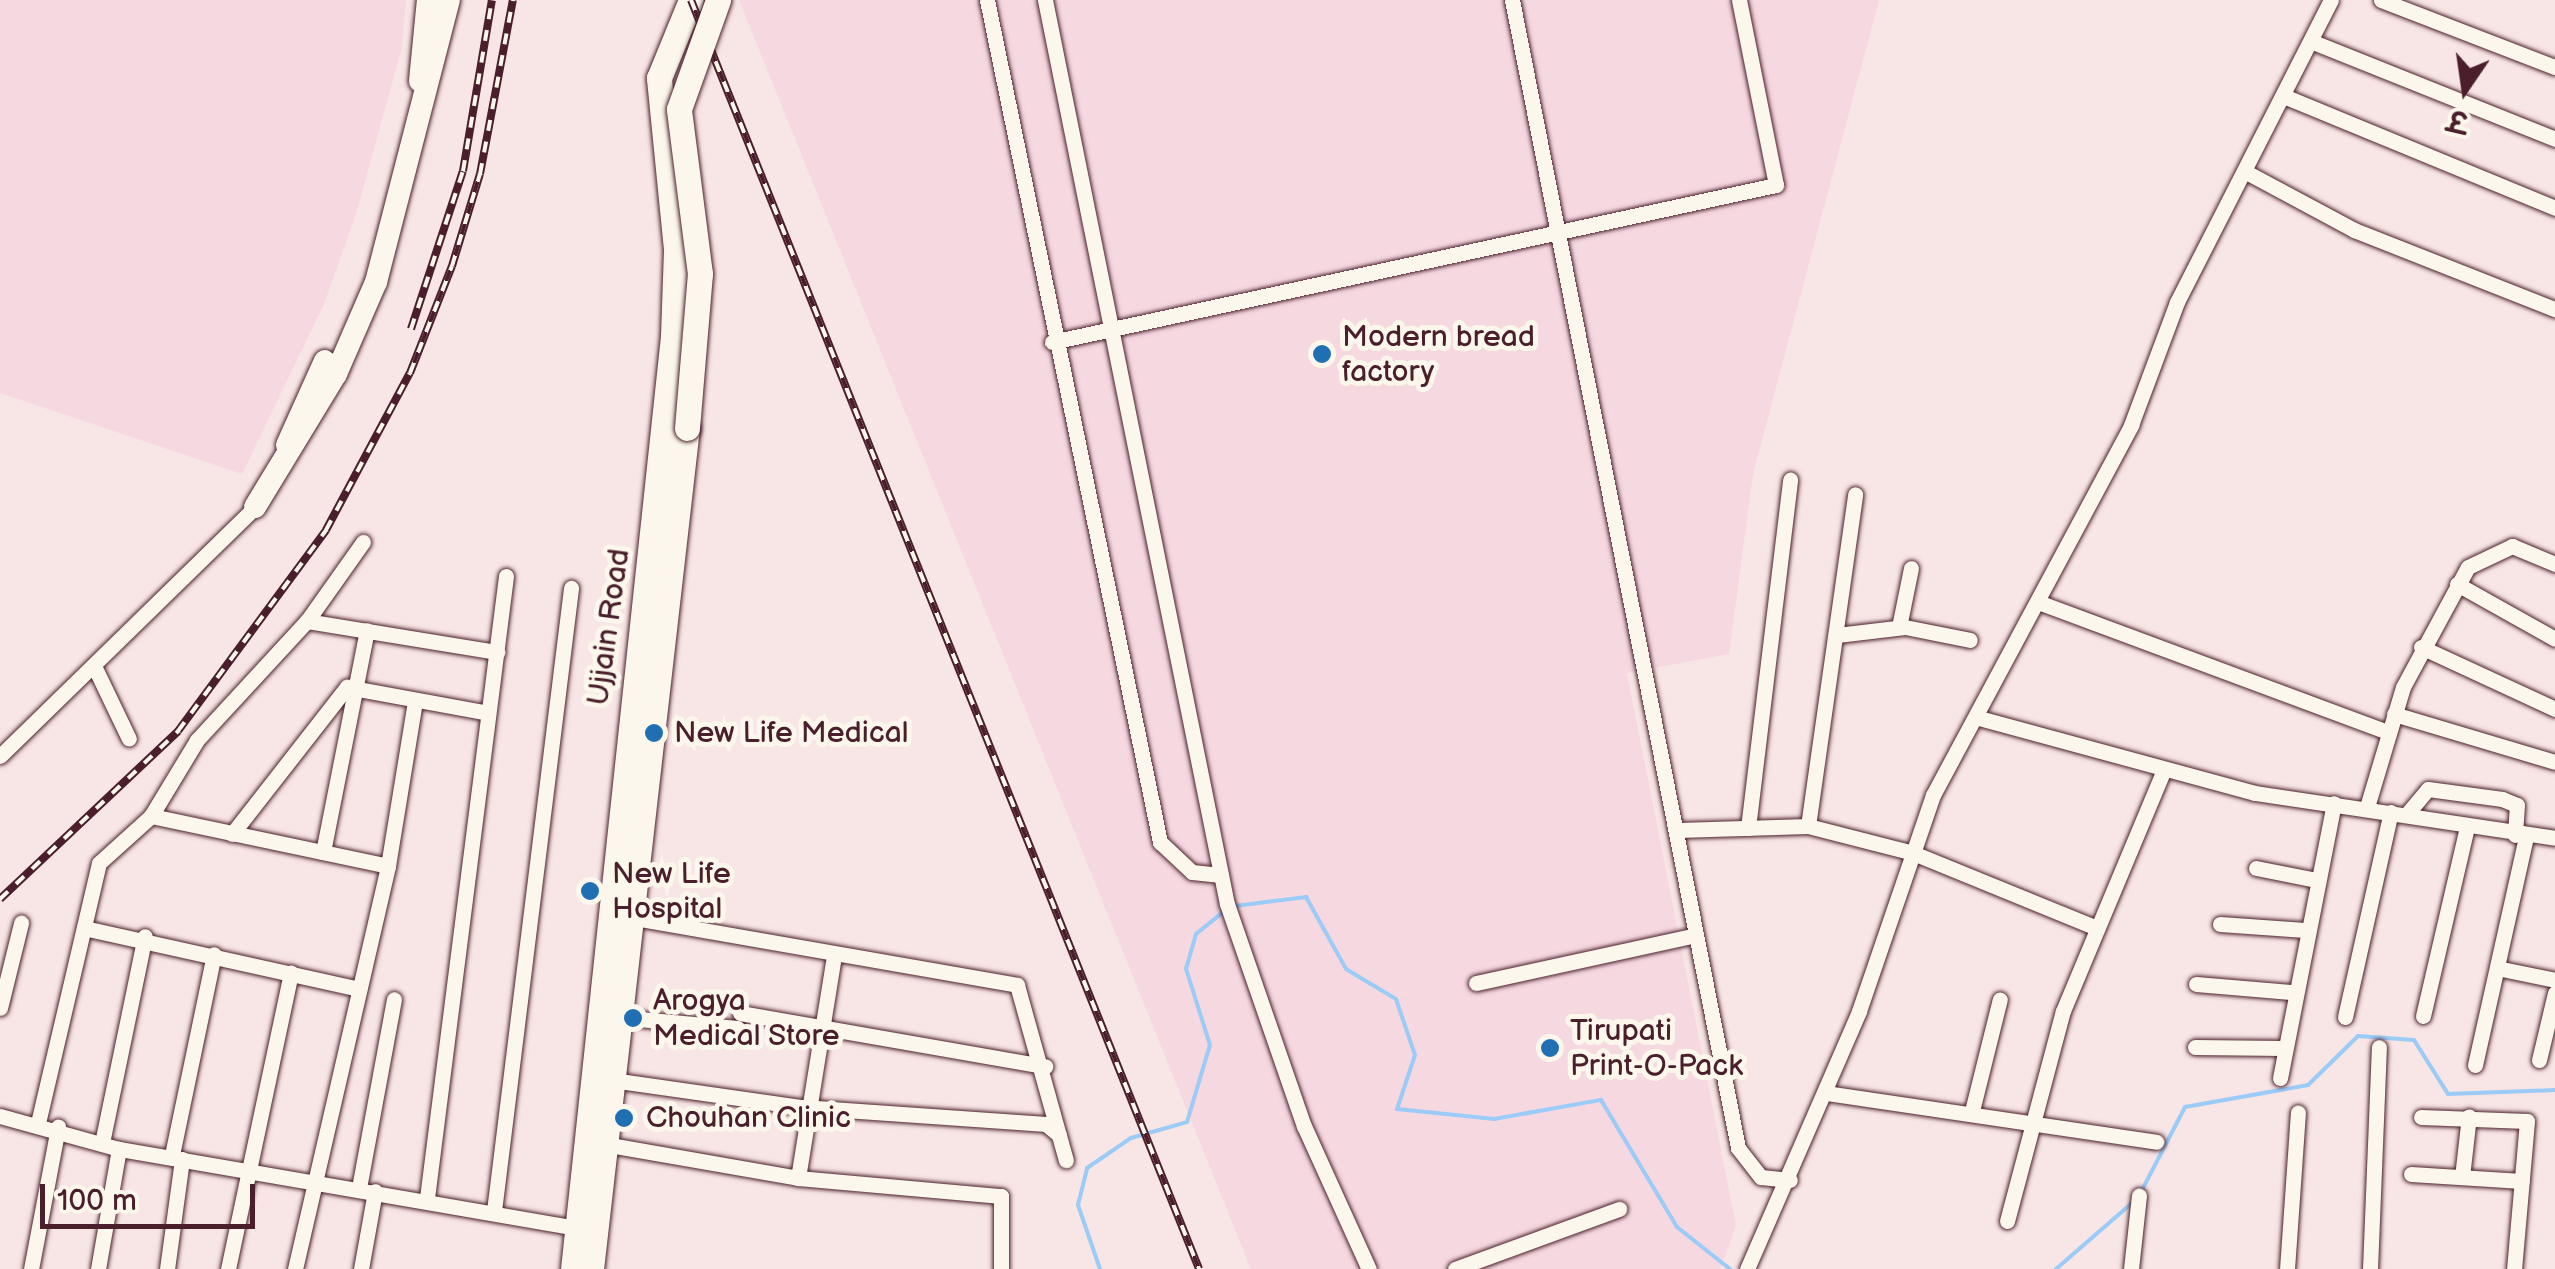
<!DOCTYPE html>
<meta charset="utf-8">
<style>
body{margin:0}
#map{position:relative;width:2555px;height:1269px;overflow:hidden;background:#f8e5e5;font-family:"Balsamiq Sans","Playpen Sans Deva",sans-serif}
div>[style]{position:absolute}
.built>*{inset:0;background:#f6d8e0}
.stream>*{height:4px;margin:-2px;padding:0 2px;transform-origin:2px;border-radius:2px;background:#9bcbf7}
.roads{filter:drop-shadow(0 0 2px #4a1f2b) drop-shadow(0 0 2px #4a1f2b)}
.street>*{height:15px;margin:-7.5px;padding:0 7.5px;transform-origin:7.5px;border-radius:7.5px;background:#fbf7ec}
.secondary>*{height:22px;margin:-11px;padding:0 11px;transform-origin:11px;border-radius:11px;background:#fbf7ec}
.primary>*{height:25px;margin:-12.5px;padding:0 12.5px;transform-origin:12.5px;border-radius:12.5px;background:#fbf7ec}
.rail>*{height:8px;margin-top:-4px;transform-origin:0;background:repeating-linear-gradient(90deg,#fbf7ec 0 11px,#4a1f2b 0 22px);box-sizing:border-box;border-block:2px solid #4a1f2b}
.bridges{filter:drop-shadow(0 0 2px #4a1f2b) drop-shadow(0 0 2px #4a1f2b)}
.primary-bridge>*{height:25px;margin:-12.5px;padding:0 12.5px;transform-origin:12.5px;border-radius:12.5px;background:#fbf7ec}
.dots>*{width:28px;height:28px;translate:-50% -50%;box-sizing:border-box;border:5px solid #fbf7ec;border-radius:50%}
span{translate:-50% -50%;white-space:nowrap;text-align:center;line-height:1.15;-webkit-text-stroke:10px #fbf7ec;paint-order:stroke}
.poi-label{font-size:30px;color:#4a1f2b}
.left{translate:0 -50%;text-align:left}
.street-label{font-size:30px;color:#4a1f2b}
.north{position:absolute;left:2415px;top:40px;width:100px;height:100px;-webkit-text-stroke:8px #fbf7ec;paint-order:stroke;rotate:193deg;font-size:28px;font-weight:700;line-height:40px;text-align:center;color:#4a1f2b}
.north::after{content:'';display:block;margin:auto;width:35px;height:45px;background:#4a1f2b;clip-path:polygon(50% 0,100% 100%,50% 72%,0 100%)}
.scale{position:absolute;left:40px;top:1184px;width:215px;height:45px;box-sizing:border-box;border:5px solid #4a1f2b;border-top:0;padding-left:12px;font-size:30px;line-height:35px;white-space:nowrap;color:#4a1f2b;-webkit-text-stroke:8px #fbf7ec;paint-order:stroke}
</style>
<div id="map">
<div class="built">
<div style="clip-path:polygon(0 0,406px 0,402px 47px,356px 214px,324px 304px,242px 474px,0 393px)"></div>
<div style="clip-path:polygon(739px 0,1879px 0,1753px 474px,1729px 654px,1627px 673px,1736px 1226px,1720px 1269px,1251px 1269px)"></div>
</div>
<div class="stream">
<div style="left:1235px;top:906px;width:72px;rotate:-7.2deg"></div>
<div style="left:1306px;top:897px;width:82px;rotate:60.9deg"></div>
<div style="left:1346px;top:969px;width:58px;rotate:31deg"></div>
<div style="left:1396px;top:999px;width:59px;rotate:71.3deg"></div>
<div style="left:1415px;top:1055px;width:57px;rotate:108.4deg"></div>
<div style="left:1397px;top:1109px;width:98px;rotate:5.9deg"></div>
<div style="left:1494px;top:1119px;width:109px;rotate:-10.1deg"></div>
<div style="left:1601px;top:1100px;width:148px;rotate:59.1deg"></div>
<div style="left:1677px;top:1227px;width:68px;rotate:38.4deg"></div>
<div style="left:2141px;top:1192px;width:96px;rotate:-62.6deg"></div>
<div style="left:2185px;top:1107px;width:125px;rotate:-10.1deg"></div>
<div style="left:2308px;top:1085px;width:70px;rotate:-44.4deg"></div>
<div style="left:2358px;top:1036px;width:56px;rotate:4.1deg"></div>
<div style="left:2414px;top:1040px;width:64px;rotate:57.8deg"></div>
<div style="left:2448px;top:1094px;width:107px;rotate:-2.1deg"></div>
<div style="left:1100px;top:1269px;width:68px;rotate:-109deg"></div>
<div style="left:1078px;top:1205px;width:38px;rotate:-76deg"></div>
<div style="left:1087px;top:1168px;width:53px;rotate:-34.3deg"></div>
<div style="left:1131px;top:1138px;width:58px;rotate:-15.9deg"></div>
<div style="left:1187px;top:1122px;width:80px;rotate:-73.4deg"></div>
<div style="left:1210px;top:1045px;width:80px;rotate:-107.5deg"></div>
<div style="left:1186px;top:969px;width:36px;rotate:-74deg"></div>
<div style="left:1196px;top:934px;width:38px;rotate:-39deg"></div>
<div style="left:2056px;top:1269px;width:101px;rotate:-41deg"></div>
</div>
<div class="roads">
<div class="street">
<div style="left:987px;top:0;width:860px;rotate:78.39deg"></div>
<div style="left:1160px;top:842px;width:44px;rotate:43.2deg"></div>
<div style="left:1192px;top:872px;width:29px;rotate:6deg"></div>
<div style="left:1045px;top:0;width:922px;rotate:78.62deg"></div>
<div style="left:1227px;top:904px;width:235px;rotate:70.9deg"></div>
<div style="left:1304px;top:1126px;width:157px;rotate:65.6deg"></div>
<div style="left:1512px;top:0;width:1170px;rotate:78.86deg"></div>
<div style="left:1738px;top:1148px;width:37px;rotate:52deg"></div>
<div style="left:1761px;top:1177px;width:29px;rotate:6deg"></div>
<div style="left:2381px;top:0;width:186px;rotate:21.1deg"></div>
<div style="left:2313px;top:42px;width:261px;rotate:21.8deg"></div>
<div style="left:2286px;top:97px;width:291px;rotate:22.4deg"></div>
<div style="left:2246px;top:172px;width:123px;rotate:28.2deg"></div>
<div style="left:2354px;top:230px;width:216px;rotate:21.5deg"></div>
<div style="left:1052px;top:342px;width:741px;rotate:-12.24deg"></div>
<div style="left:1776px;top:185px;width:189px;rotate:-101.3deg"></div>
<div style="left:2457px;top:584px;width:112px;rotate:29.3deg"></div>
<div style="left:2038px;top:602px;width:373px;rotate:20.4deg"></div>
<div style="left:307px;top:621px;width:193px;rotate:9.3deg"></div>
<div style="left:1899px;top:627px;width:60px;rotate:-78.5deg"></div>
<div style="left:1837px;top:635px;width:68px;rotate:-6.7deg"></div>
<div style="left:1905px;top:627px;width:66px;rotate:11.3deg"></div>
<div style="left:2421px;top:647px;width:148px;rotate:24.8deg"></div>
<div style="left:96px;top:670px;width:76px;rotate:64.4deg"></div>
<div style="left:2394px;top:714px;width:168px;rotate:16.6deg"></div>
<div style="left:1979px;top:718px;width:286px;rotate:15.2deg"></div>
<div style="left:2255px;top:793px;width:303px;rotate:8.5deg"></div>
<div style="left:0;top:756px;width:356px;rotate:-44.3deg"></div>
<div style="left:2367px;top:807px;width:125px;rotate:-73.3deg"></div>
<div style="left:2403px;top:687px;width:136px;rotate:-61.6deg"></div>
<div style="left:2468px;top:567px;width:49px;rotate:-25.5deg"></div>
<div style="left:2512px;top:546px;width:47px;rotate:22.7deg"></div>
<div style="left:2406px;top:815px;width:34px;rotate:-50deg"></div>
<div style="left:2428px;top:789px;width:75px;rotate:7.7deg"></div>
<div style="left:2502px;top:799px;width:16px;rotate:22deg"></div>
<div style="left:2517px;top:805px;width:30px;rotate:94deg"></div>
<div style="left:151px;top:816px;width:242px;rotate:11.9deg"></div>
<div style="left:1808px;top:826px;width:335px;rotate:-81.9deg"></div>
<div style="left:1748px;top:828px;width:351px;rotate:-83.1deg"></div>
<div style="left:1678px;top:830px;width:130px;rotate:-1.8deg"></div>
<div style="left:1808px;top:826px;width:108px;rotate:14.4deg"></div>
<div style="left:1913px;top:853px;width:199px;rotate:22.2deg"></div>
<div style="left:232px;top:834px;width:187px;rotate:-52deg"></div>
<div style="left:347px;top:687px;width:143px;rotate:10.4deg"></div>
<div style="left:323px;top:852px;width:226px;rotate:-78.8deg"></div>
<div style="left:2256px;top:868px;width:61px;rotate:11.3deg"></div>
<div style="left:628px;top:917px;width:395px;rotate:9.9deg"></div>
<div style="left:1017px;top:985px;width:182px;rotate:74.4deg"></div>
<div style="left:2220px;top:924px;width:85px;rotate:4deg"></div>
<div style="left:84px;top:928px;width:282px;rotate:12.5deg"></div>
<div style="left:2497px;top:968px;width:59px;rotate:11.7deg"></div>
<div style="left:1476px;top:983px;width:225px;rotate:-12.3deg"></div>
<div style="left:2196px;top:984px;width:95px;rotate:4.8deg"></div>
<div style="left:0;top:1008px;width:88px;rotate:-76.1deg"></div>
<div style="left:740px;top:1013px;width:310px;rotate:9.9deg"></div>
<div style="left:2423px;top:1016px;width:194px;rotate:-76.9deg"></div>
<div style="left:617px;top:1017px;width:121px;rotate:5.2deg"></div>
<div style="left:2345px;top:1017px;width:210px;rotate:-77.4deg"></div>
<div style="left:2195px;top:1047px;width:88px;rotate:0.7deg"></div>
<div style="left:2539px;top:1060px;width:69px;rotate:-76.6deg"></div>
<div style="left:2475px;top:1065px;width:234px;rotate:-77.4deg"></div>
<div style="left:2280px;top:1078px;width:280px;rotate:-78.9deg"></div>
<div style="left:612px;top:1080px;width:192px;rotate:8.1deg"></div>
<div style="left:802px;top:1107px;width:245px;rotate:4deg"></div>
<div style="left:1046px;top:1124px;width:17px;rotate:40deg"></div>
<div style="left:1826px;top:1093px;width:334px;rotate:8.4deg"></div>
<div style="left:1972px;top:1111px;width:115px;rotate:-76deg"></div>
<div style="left:0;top:1116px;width:123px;rotate:15.5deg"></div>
<div style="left:119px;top:1149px;width:465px;rotate:9.8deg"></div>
<div style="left:2421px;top:1117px;width:106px;rotate:2.2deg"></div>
<div style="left:2527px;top:1121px;width:149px;rotate:95deg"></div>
<div style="left:38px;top:1123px;width:267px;rotate:-76.8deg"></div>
<div style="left:99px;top:863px;width:70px;rotate:-42.1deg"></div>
<div style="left:151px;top:816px;width:89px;rotate:-58.8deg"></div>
<div style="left:197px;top:740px;width:162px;rotate:-47.3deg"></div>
<div style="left:307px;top:621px;width:97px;rotate:-54.7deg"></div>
<div style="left:102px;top:1143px;width:211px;rotate:-78.3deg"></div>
<div style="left:604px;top:1144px;width:197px;rotate:9.9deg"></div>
<div style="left:798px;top:1178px;width:204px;rotate:5.1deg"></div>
<div style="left:1001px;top:1196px;width:73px;rotate:90deg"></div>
<div style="left:172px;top:1155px;width:205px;rotate:-78.2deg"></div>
<div style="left:2411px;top:1174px;width:111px;rotate:3.6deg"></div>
<div style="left:2462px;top:1177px;width:61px;rotate:-83.5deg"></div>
<div style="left:798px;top:1178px;width:225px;rotate:-80.8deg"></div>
<div style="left:359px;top:1188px;width:192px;rotate:-79.5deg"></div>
<div style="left:427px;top:1198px;width:627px;rotate:-82.76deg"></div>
<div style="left:494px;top:1211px;width:628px;rotate:-82.95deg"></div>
<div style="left:2007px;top:1221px;width:217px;rotate:-75.1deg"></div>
<div style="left:2063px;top:1011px;width:261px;rotate:-67.3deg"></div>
<div style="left:31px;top:1269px;width:145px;rotate:-79.2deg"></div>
<div style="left:98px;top:1269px;width:122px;rotate:-80.1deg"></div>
<div style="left:167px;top:1269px;width:111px;rotate:-82.2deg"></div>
<div style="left:228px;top:1269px;width:303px;rotate:-78deg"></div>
<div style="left:295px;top:1269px;width:414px;rotate:-77deg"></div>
<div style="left:388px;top:866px;width:167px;rotate:-80.7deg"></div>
<div style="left:361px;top:1269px;width:79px;rotate:-79.8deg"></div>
<div style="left:1455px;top:1269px;width:175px;rotate:-20.1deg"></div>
<div style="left:1747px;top:1269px;width:281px;rotate:-66.5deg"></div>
<div style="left:1859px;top:1011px;width:228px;rotate:-71.1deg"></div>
<div style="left:1933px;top:795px;width:420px;rotate:-61.8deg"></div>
<div style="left:2131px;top:425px;width:131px;rotate:-69.5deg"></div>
<div style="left:2177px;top:302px;width:339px;rotate:-63deg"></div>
<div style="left:2131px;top:1269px;width:74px;rotate:-83.8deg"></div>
<div style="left:2287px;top:1269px;width:157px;rotate:-86deg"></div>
<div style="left:2370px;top:1269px;width:222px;rotate:-87.7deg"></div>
</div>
<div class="secondary">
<div style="left:420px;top:81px;width:81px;rotate:-84.4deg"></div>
<div style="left:287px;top:445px;width:92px;rotate:-65.7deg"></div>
<div style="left:255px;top:507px;width:156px;rotate:-58.7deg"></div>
<div style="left:336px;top:374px;width:100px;rotate:-66.5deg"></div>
<div style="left:376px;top:282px;width:291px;rotate:-75.5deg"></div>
</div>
<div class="primary">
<div style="left:573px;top:1269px;width:938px;rotate:-83.88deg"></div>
<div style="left:673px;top:336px;width:87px;rotate:-88deg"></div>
<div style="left:676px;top:249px;width:172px;rotate:-95.7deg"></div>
<div style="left:659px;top:78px;width:84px;rotate:-67.7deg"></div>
<div style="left:591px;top:1269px;width:846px;rotate:-83.49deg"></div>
</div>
</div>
<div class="rail">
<div style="left:691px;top:0;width:1367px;rotate:68.18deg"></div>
<div style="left:411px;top:329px;width:166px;rotate:-71.8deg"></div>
<div style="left:463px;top:171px;width:173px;rotate:-80.4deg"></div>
<div style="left:0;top:899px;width:245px;rotate:-43.3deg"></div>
<div style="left:178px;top:731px;width:250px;rotate:-53.6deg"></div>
<div style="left:326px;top:530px;width:178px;rotate:-61.9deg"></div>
<div style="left:410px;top:373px;width:115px;rotate:-68.6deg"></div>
<div style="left:452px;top:266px;width:96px;rotate:-73.1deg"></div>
<div style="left:480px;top:174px;width:177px;rotate:-79.3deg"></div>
</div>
<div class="bridges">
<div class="primary-bridge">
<div style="left:687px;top:428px;width:155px;rotate:-85.2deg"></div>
<div style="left:700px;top:274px;width:166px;rotate:-97.3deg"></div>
<div style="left:679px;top:109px;width:116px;rotate:-70.3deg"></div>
</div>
</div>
<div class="dots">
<div style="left:1322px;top:354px;background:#1f6fb2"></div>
<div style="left:654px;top:733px;background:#1f6fb2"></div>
<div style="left:590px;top:891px;background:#1f6fb2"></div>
<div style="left:633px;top:1018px;background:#1f6fb2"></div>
<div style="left:1550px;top:1048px;background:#1f6fb2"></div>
<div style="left:624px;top:1118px;background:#1f6fb2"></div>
</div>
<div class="poi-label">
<span class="left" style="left:1342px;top:354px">Modern bread<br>factory</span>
<span class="left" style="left:674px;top:733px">New Life Medical</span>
<span class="left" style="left:612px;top:891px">New Life<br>Hospital</span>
<span class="left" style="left:653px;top:1018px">Arogya<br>Medical Store</span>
<span class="left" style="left:1570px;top:1048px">Tirupati<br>Print-O-Pack</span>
<span class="left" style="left:646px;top:1118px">Chouhan Clinic</span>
</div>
<div class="street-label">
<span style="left:609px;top:627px;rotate:-82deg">Ujjain Road</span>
</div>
<div class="north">उ</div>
<div class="scale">100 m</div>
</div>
